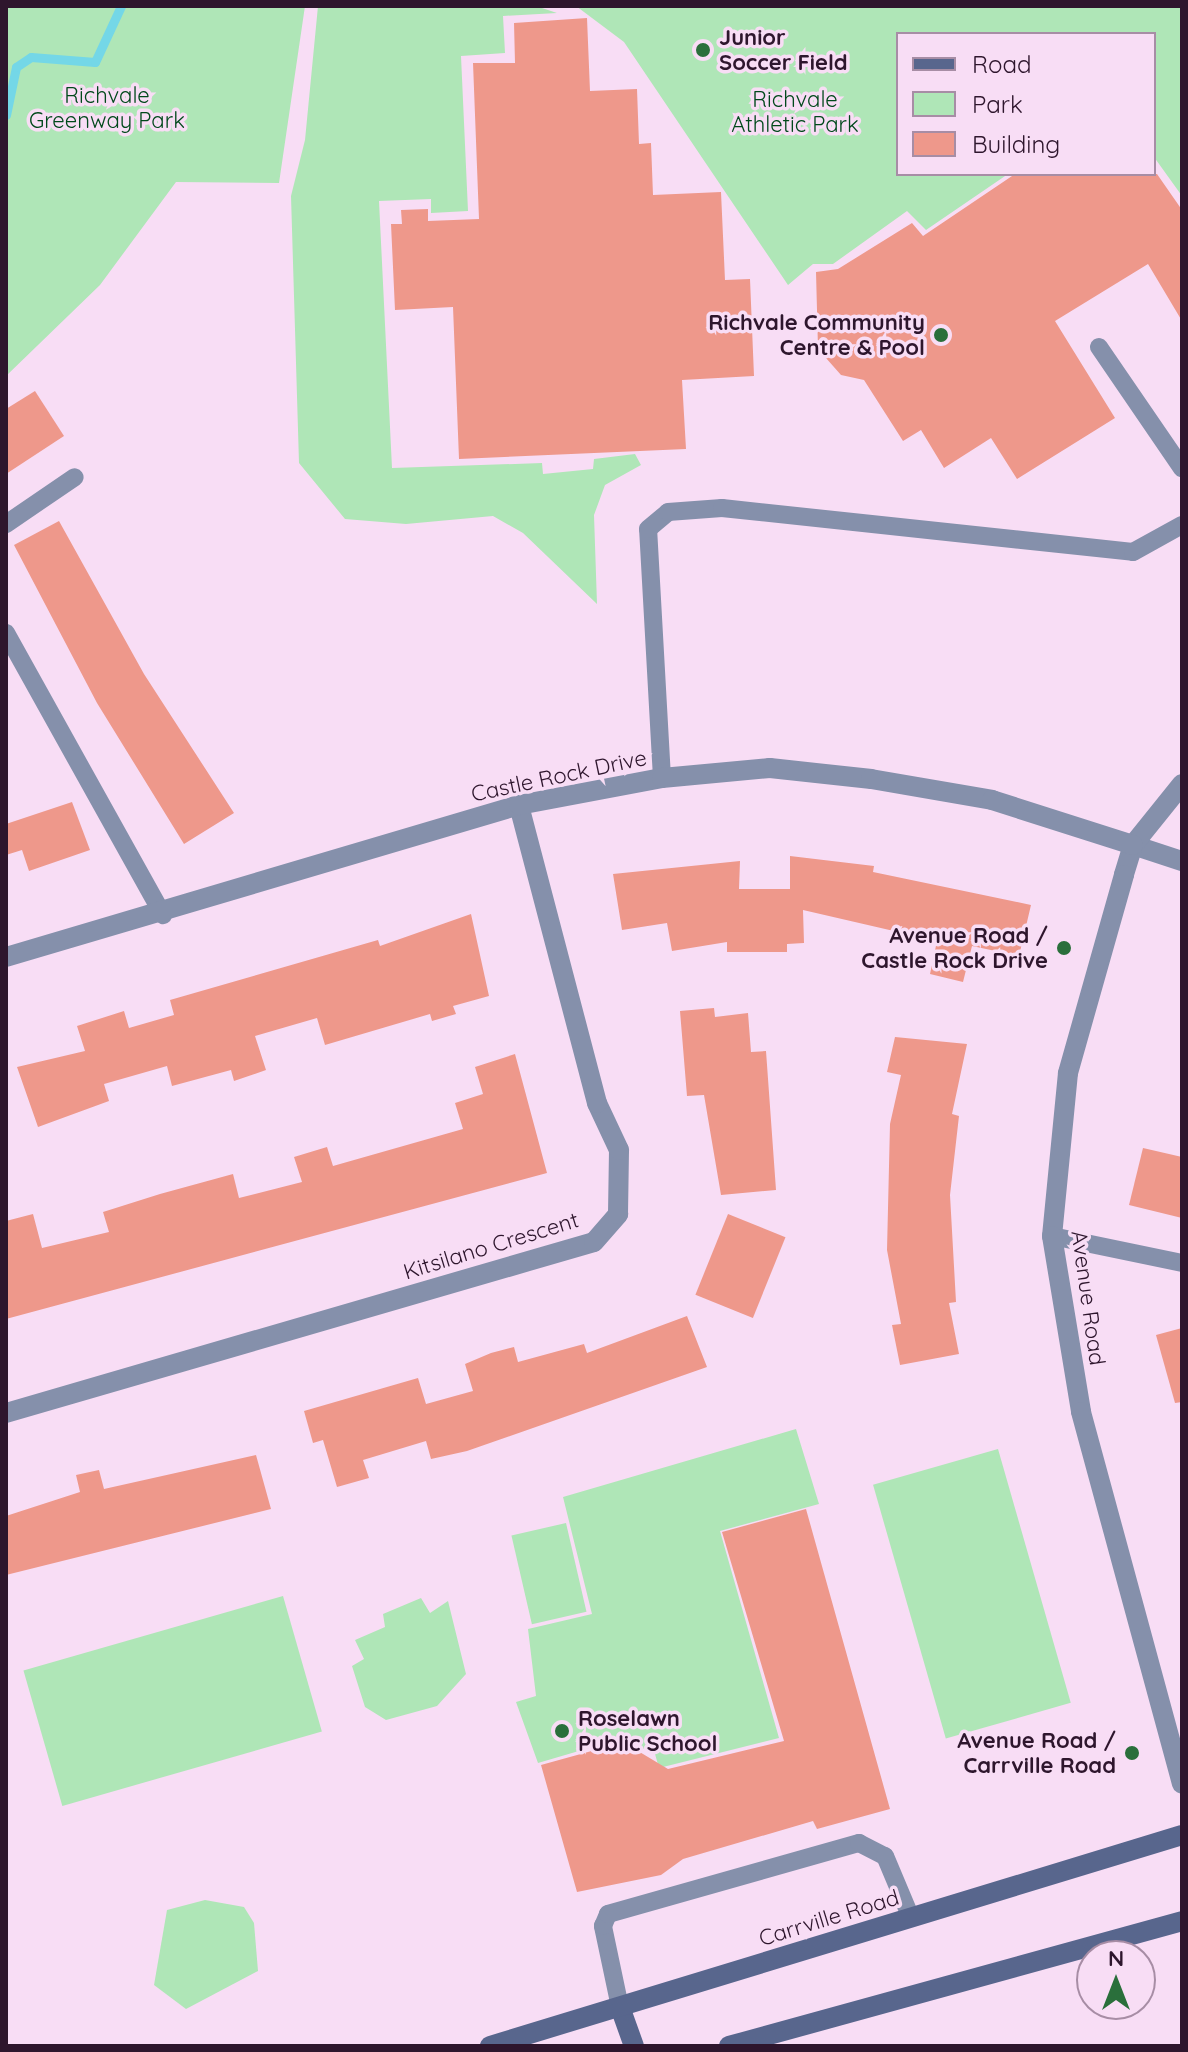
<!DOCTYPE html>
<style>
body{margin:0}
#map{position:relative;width:1188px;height:2052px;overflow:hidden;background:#f8ddf5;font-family:Quicksand,sans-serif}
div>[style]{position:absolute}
.green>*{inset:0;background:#afe6b7;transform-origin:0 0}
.stream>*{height:9px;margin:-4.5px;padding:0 4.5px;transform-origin:4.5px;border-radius:4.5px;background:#74d7e7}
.building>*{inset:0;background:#ee988b;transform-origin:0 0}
.service>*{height:18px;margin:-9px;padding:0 9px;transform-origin:9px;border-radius:9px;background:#8590ab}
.minor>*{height:20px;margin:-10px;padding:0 10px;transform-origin:10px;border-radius:10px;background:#8590ab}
.tertiary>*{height:20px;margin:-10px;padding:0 10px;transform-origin:10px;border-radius:10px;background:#8590ab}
.secondary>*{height:20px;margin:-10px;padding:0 10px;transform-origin:10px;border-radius:10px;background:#58668d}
.dots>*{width:22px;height:22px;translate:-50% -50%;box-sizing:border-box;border:4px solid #f8ddf5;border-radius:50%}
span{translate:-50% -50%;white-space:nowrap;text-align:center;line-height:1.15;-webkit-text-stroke:7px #f8ddf5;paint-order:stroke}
.poi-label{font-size:22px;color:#2e162d;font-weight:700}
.left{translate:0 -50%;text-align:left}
.right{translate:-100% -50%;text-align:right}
.park-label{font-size:22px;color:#01491b}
.street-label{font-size:22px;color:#2e162d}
.frame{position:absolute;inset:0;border:8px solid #2e162d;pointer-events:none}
.legend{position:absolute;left:896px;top:32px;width:260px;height:144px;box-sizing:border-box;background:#f8ddf5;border:2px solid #a78da5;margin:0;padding:10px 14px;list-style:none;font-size:24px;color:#2e162d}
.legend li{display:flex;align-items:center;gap:16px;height:40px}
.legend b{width:40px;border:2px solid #a78da5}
.north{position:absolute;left:1076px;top:1940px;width:80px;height:80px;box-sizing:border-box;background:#f8ddf5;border:2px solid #a78da5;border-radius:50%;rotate:0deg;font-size:22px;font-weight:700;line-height:32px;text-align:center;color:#2e162d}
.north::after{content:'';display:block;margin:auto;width:28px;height:36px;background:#2a6f3b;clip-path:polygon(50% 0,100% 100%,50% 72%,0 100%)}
</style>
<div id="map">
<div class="green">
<div style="clip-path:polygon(6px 6px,305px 6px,279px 183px,176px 182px,100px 285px,6px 376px)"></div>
<div style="clip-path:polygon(318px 6px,536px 6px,557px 13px,503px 16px,505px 53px,461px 56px,468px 211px,431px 213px,431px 199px,379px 201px,392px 468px,542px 463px,543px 474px,593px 469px,594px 459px,635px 454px,641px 465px,605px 485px,594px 515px,597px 604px,523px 533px,493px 516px,406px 524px,345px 519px,299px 463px,291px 196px,305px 140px)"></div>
<div style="clip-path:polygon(576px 6px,1182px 6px,1182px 196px,1154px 157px,1154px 34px,898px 34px,898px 174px,1008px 174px,926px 230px,907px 211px,833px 264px,813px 264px,788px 285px,624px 42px)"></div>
<div style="clip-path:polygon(796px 1429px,819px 1504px,720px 1531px,779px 1738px,659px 1768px,655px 1754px,633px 1744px,610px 1749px,606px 1743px,538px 1763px,516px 1702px,536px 1696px,528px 1629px,592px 1614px,563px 1497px)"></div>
<div style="left:998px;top:1449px;width:264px;height:130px;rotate:74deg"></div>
<div style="left:566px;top:1523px;width:91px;height:56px;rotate:77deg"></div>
<div style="left:283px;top:1596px;width:141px;height:270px;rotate:74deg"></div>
<div style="clip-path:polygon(421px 1598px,430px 1613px,448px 1601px,466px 1674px,437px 1706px,386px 1720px,365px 1707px,352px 1666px,364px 1659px,355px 1640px,385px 1627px,383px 1614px)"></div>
<div style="clip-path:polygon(205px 1900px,244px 1907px,254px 1923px,258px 1971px,186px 2009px,154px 1985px,167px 1910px)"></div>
</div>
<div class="stream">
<div style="left:6px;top:115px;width:49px;rotate:-78.2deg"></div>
<div style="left:16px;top:67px;width:18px;rotate:-34deg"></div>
<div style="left:31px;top:57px;width:64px;rotate:4.5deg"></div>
<div style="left:95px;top:62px;width:62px;rotate:-65.1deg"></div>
</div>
<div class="building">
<div style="clip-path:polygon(587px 18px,590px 91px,637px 89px,639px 144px,651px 143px,653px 195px,721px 192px,725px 280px,750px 279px,754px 376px,682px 380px,686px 449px,459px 459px,453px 307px,395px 310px,391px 224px,402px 224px,401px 210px,428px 209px,428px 221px,479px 219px,473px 63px,515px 63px,514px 23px)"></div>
<div style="clip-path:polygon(1015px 174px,1157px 174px,1182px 210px,1182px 321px,1148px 264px,1055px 321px,1115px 418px,1017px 479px,991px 438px,944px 468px,921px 430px,903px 441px,864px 380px,841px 375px,818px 349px,816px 272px,838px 269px,912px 223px,923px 236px)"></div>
<div style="clip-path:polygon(35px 391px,64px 436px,6px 474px,6px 409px)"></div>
<div style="clip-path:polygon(59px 521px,144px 674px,234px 813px,184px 844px,97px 703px,14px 545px)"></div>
<div style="clip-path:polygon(72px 802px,90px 850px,29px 871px,22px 850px,6px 855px,6px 824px)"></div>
<div style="clip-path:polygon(790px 856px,874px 866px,873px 872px,1031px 905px,1019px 956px,972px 946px,963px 982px,930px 974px,937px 941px,803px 910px,804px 943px,787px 944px,787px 952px,727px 952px,727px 942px,672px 951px,667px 923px,622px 930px,613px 874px,740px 861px,739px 889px,790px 889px)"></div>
<div style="clip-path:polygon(471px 914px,489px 996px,453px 1006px,456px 1014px,432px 1021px,430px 1014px,325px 1045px,317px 1018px,255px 1036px,266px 1070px,234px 1081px,231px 1070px,172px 1086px,167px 1066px,104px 1084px,109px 1101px,38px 1127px,17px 1067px,85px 1051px,77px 1026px,124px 1011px,129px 1028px,174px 1015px,170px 1000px,378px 940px,380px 946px)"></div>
<div style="clip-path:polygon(714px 1008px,715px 1017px,748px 1013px,751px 1052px,766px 1051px,776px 1190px,721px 1195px,704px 1095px,687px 1096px,680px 1011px)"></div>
<div style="clip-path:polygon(895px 1037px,967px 1044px,952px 1114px,959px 1116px,950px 1195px,956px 1302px,949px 1303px,959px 1354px,900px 1365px,892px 1325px,901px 1324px,887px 1250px,890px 1124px,901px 1075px,887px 1072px)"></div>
<div style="clip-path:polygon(515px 1054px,547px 1173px,6px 1319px,6px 1221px,33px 1214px,42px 1248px,109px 1232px,103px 1212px,160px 1194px,233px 1174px,239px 1198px,302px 1182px,294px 1157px,327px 1147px,333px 1166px,463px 1129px,455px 1103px,483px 1094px,475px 1067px)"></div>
<div style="clip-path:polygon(1143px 1148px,1182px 1157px,1182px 1218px,1129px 1205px)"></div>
<div style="left:728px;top:1214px;width:62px;height:87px;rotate:22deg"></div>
<div style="clip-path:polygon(687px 1316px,707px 1367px,467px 1451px,431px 1459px,426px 1441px,363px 1460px,369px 1478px,337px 1487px,323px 1440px,313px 1443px,304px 1411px,418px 1378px,426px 1404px,473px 1391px,465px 1364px,491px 1353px,514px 1347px,518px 1362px,584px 1344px,587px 1353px)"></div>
<div style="clip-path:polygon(1182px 1328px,1182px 1402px,1175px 1403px,1156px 1335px)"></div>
<div style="clip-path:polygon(256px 1455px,271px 1509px,6px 1575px,6px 1516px,80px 1492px,76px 1475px,99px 1470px,104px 1489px)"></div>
<div style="clip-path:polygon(806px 1509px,890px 1809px,817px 1829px,813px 1821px,683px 1859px,661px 1875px,577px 1892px,541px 1765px,606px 1747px,608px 1754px,633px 1748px,668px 1769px,784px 1741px,722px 1532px)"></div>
</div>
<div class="service">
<div style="left:1099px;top:347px;width:147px;rotate:55.6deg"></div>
<div style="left:6px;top:524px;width:83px;rotate:-34.3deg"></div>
<div style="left:6px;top:633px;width:323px;rotate:60.9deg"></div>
<div style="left:662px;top:778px;width:249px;rotate:-93.2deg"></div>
<div style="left:648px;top:529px;width:26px;rotate:-40deg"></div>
<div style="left:668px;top:512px;width:54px;rotate:-4.2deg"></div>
<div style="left:722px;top:508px;width:413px;rotate:6.1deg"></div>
<div style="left:1133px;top:552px;width:56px;rotate:-28.9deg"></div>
<div style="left:1052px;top:1236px;width:133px;rotate:11.7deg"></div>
<div style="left:620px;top:2007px;width:83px;rotate:-101.9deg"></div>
<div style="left:603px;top:1926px;width:13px;rotate:-67deg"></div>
<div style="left:608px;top:1914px;width:261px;rotate:-15.8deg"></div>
<div style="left:859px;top:1843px;width:29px;rotate:27deg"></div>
<div style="left:885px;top:1856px;width:67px;rotate:67.2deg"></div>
</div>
<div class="minor">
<div style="left:1133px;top:845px;width:52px;rotate:18.1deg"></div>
<div style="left:6px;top:1413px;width:612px;rotate:-16.22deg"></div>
<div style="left:594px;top:1242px;width:37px;rotate:-49deg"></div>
<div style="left:618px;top:1214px;width:64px;rotate:-89.1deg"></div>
<div style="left:619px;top:1150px;width:52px;rotate:-115.1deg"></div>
<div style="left:597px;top:1103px;width:308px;rotate:-104.7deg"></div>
</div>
<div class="tertiary">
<div style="left:1182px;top:784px;width:78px;rotate:128.8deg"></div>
<div style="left:1133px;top:845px;width:31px;rotate:107deg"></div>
<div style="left:1124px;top:875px;width:206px;rotate:105.8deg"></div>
<div style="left:1068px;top:1073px;width:164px;rotate:95.6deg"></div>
<div style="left:1052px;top:1236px;width:178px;rotate:80.6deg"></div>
<div style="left:1081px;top:1412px;width:385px;rotate:74.8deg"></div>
<div style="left:6px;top:957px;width:535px;rotate:-16.5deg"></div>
<div style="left:519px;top:805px;width:146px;rotate:-10.7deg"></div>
<div style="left:662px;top:778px;width:108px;rotate:-5.3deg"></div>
<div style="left:770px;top:768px;width:102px;rotate:6.2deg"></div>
<div style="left:871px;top:779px;width:123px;rotate:9.8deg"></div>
<div style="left:992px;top:800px;width:148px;rotate:17.7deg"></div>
</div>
<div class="secondary">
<div style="left:620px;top:2007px;width:41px;rotate:70.3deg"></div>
<div style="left:490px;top:2046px;width:723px;rotate:-16.96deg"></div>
<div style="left:729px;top:2046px;width:470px;rotate:-15.4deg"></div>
</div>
<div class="dots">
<div style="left:703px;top:50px;background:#2a6f3b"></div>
<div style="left:941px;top:335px;background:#2a6f3b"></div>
<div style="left:1064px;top:948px;background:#2a6f3b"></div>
<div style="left:562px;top:1731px;background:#2a6f3b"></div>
<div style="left:1132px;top:1753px;background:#2a6f3b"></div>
</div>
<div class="poi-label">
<span class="left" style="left:719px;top:50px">Junior<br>Soccer Field</span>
<span class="right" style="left:925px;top:335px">Richvale Community<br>Centre &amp; Pool</span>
<span class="right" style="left:1048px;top:948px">Avenue Road /<br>Castle Rock Drive</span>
<span class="left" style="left:578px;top:1731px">Roselawn<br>Public School</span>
<span class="right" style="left:1116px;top:1753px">Avenue Road /<br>Carrville Road</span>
</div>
<div class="park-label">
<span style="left:107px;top:108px">Richvale<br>Greenway Park</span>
<span style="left:795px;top:112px">Richvale<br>Athletic Park</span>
</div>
<div class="street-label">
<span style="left:559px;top:776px;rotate:-12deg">Castle Rock Drive</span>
<span style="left:491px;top:1246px;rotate:-17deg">Kitsilano Crescent</span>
<span style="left:1088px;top:1298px;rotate:82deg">Avenue Road</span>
<span style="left:829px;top:1918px;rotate:-17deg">Carrville Road</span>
</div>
<div class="frame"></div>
<ul class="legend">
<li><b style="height:10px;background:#58668d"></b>Road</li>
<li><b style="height:22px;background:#afe6b7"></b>Park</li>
<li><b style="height:22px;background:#ee988b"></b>Building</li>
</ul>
<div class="north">N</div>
</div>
